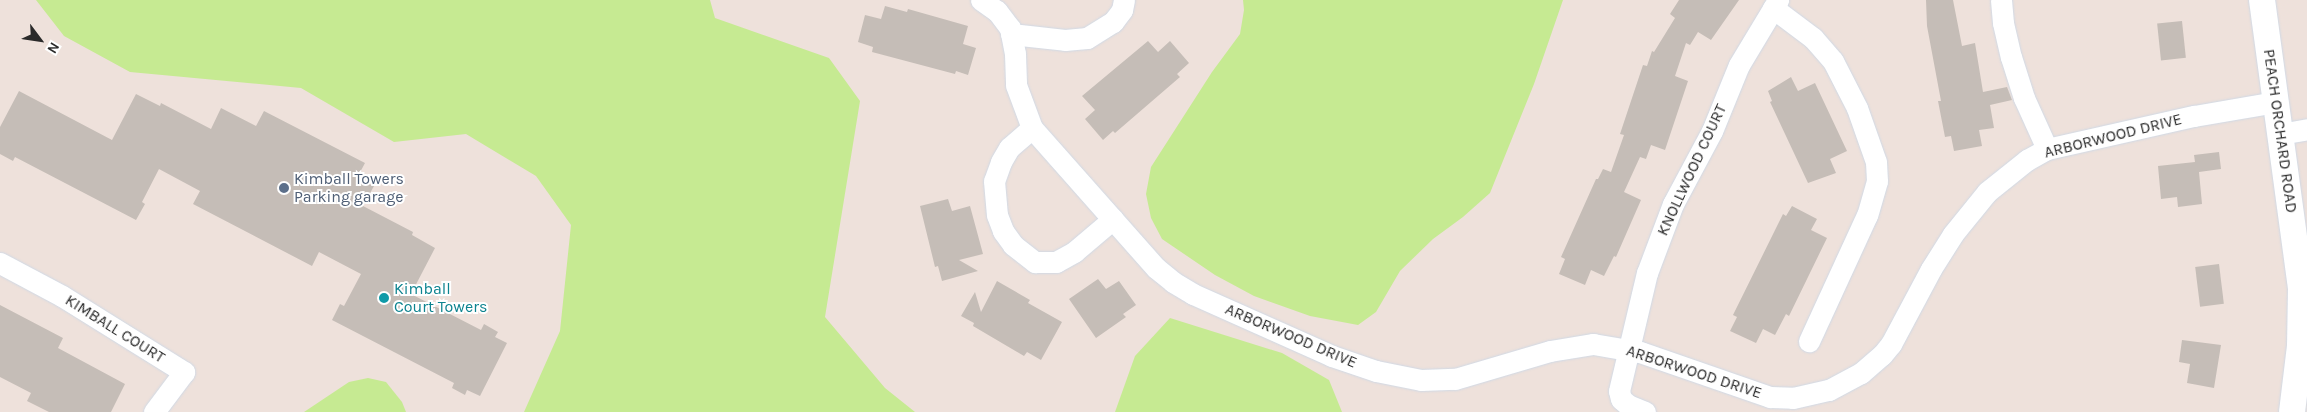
<!DOCTYPE html>
<style>
body{margin:0}
#map{position:relative;width:2307px;height:412px;overflow:hidden;background:#eee1db;font-family:Karla,sans-serif}
div>[style]{position:absolute}
.green>*{inset:0;background:#c6ea92}
.building>*{inset:0;background:#c5bdb7;transform-origin:0 0}
.roads{filter:drop-shadow(0 0 1px #d0d9e5) drop-shadow(0 0 1px #d0d9e5)}
.minor>*{height:21px;margin:-10.5px;padding:0 10.5px;transform-origin:10.5px;border-radius:10.5px;background:#fff}
.tertiary>*{height:26px;margin:-13px;padding:0 13px;transform-origin:13px;border-radius:13px;background:#fff}
.dots>*{width:14px;height:14px;translate:-50% -50%;box-sizing:border-box;border:2px solid #fff;border-radius:50%}
span{translate:-50% -50%;white-space:nowrap;text-align:center;line-height:1.15;-webkit-text-stroke:4px #fff;paint-order:stroke}
.street-label{font-size:16px;color:#2a2a2a}
.service-label{font-size:16px;color:#4e5e75}
.left{translate:0 -50%;text-align:left}
.culture-label{font-size:16px;color:#0d838f}
.north{position:absolute;left:15px;top:15px;width:50px;height:50px;-webkit-text-stroke:4px #fff;paint-order:stroke;rotate:121deg;font-size:14px;font-weight:700;line-height:20px;text-align:center;color:#2a2a2a}
.north::after{content:'';display:block;margin:auto;width:18px;height:22px;background:#2a2a2a;clip-path:polygon(50% 0,100% 100%,50% 72%,0 100%)}
</style>
<div id="map">
<div class="green">
<div style="clip-path:polygon(36px 0,710px 0,715px 18px,829px 58px,860px 101px,825px 317px,885px 388px,915px 412px,524px 412px,560px 331px,571px 225px,536px 176px,466px 134px,394px 142px,301px 88px,130px 72px,64px 36px)"></div>
<div style="clip-path:polygon(1243px 0,1563px 0,1534px 84px,1490px 193px,1463px 217px,1433px 239px,1400px 271px,1376px 312px,1358px 325px,1310px 316px,1254px 296px,1215px 275px,1162px 239px,1151px 218px,1146px 194px,1151px 167px,1212px 72px,1240px 34px,1244px 10px)"></div>
<div style="clip-path:polygon(1170px 318px,1282px 353px,1329px 380px,1342px 412px,1115px 412px,1135px 356px)"></div>
<div style="clip-path:polygon(368px 378px,386px 382px,402px 402px,406px 412px,304px 412px,349px 382px)"></div>
</div>
<div class="building">
<div style="clip-path:polygon(1679px 0,1739px 0,1711px 40px,1698px 32px,1690px 45px,1686px 43px,1675px 76px,1688px 81px,1665px 150px,1651px 145px,1646px 159px,1640px 157px,1624px 192px,1641px 200px,1616px 257px,1614px 256px,1604px 276px,1591px 270px,1585px 285px,1559px 274px,1565px 259px,1561px 257px,1596px 179px,1598px 179px,1603px 169px,1611px 172px,1624px 135px,1620px 134px,1643px 65px,1647px 66px,1652px 51px,1654px 52px,1675px 18px,1670px 14px)"></div>
<div style="clip-path:polygon(1926px 0,1953px 0,1962px 46px,1975px 43px,1983px 92px,2007px 87px,2012px 100px,1990px 105px,1994px 128px,1979px 130px,1982px 146px,1954px 151px,1951px 136px,1945px 137px,1938px 101px,1941px 101px,1927px 26px)"></div>
<div style="clip-path:polygon(885px 6px,907px 12px,908px 9px,968px 26px,963px 44px,976px 48px,968px 75px,956px 71px,955px 74px,872px 52px,873px 47px,858px 42px,865px 15px,881px 19px)"></div>
<div style="left:2182px;top:21px;width:37px;height:25px;rotate:84deg"></div>
<div style="clip-path:polygon(1148px 41px,1158px 52px,1170px 41px,1189px 63px,1177px 74px,1180px 77px,1115px 133px,1113px 131px,1103px 140px,1085px 119px,1095px 110px,1082px 96px)"></div>
<div style="clip-path:polygon(1791px 77px,1798px 91px,1815px 83px,1847px 151px,1830px 159px,1836px 173px,1808px 183px,1770px 102px,1772px 101px,1768px 91px)"></div>
<div style="clip-path:polygon(19px 91px,112px 140px,136px 94px,160px 106px,161px 103px,211px 129px,221px 108px,256px 126px,264px 111px,365px 163px,357px 178px,374px 186px,363px 206px,413px 232px,412px 235px,435px 248px,411px 294px,481px 330px,484px 324px,498px 332px,495px 337px,507px 343px,480px 396px,467px 390px,465px 395px,452px 388px,454px 383px,332px 320px,340px 304px,344px 306px,361px 274px,319px 252px,312px 266px,193px 204px,200px 191px,159px 169px,142px 202px,145px 204px,136px 220px,15px 157px,13px 161px,0 154px,0 127px)"></div>
<div style="clip-path:polygon(2219px 152px,2221px 169px,2199px 172px,2202px 204px,2178px 207px,2177px 197px,2161px 199px,2158px 166px,2195px 162px,2194px 155px)"></div>
<div style="clip-path:polygon(948px 199px,952px 211px,970px 206px,983px 254px,959px 260px,978px 271px,942px 281px,938px 266px,935px 267px,920px 206px)"></div>
<div style="clip-path:polygon(1792px 206px,1817px 219px,1811px 230px,1827px 238px,1789px 316px,1786px 314px,1775px 335px,1763px 329px,1756px 343px,1730px 331px,1737px 317px,1733px 315px,1783px 214px,1786px 216px)"></div>
<div style="left:2219px;top:264px;width:40px;height:24px;rotate:83deg"></div>
<div style="clip-path:polygon(1098px 279px,1106px 289px,1119px 281px,1136px 305px,1123px 314px,1126px 317px,1096px 338px,1069px 299px)"></div>
<div style="clip-path:polygon(997px 281px,1030px 300px,1028px 303px,1062px 322px,1041px 360px,1027px 352px,1024px 356px,973px 326px,974px 323px,961px 316px,975px 292px,981px 312px)"></div>
<div style="clip-path:polygon(0 305px,63px 338px,58px 348px,125px 384px,111px 412px,49px 412px,27px 401px,31px 393px,0 377px)"></div>
<div style="clip-path:polygon(2182px 340px,2221px 345px,2214px 388px,2187px 383px,2190px 364px,2179px 362px)"></div>
</div>
<div class="roads">
<div class="minor">
<div style="left:981px;top:0;width:19px;rotate:35deg"></div>
<div style="left:997px;top:11px;width:21px;rotate:53deg"></div>
<div style="left:1010px;top:28px;width:26px;rotate:79deg"></div>
<div style="left:1015px;top:54px;width:31px;rotate:88deg"></div>
<div style="left:1016px;top:85px;width:46px;rotate:69.6deg"></div>
<div style="left:1032px;top:128px;width:187px;rotate:48.5deg"></div>
<div style="left:1156px;top:268px;width:22px;rotate:39deg"></div>
<div style="left:1173px;top:282px;width:23px;rotate:31deg"></div>
<div style="left:1193px;top:294px;width:152px;rotate:24deg"></div>
<div style="left:1332px;top:356px;width:46px;rotate:18.8deg"></div>
<div style="left:1376px;top:371px;width:46px;rotate:11.3deg"></div>
<div style="left:1421px;top:380px;width:34px;rotate:-2deg"></div>
<div style="left:1455px;top:379px;width:99px;rotate:-16.4deg"></div>
<div style="left:1550px;top:351px;width:44px;rotate:-9.2deg"></div>
<div style="left:1593px;top:344px;width:48px;rotate:9.7deg"></div>
<div style="left:1640px;top:352px;width:138px;rotate:19.1deg"></div>
<div style="left:1770px;top:397px;width:23px;rotate:2deg"></div>
<div style="left:1793px;top:398px;width:37px;rotate:-13deg"></div>
<div style="left:1829px;top:390px;width:36px;rotate:-28deg"></div>
<div style="left:1861px;top:373px;width:28px;rotate:-41deg"></div>
<div style="left:1882px;top:355px;width:14px;rotate:-51deg"></div>
<div style="left:1891px;top:344px;width:85px;rotate:-61.9deg"></div>
<div style="left:1931px;top:269px;width:41px;rotate:-57.8deg"></div>
<div style="left:1953px;top:234px;width:54px;rotate:-51deg"></div>
<div style="left:1987px;top:192px;width:51px;rotate:-38.7deg"></div>
<div style="left:2027px;top:160px;width:23px;rotate:-29deg"></div>
<div style="left:2047px;top:149px;width:151px;rotate:-12.7deg"></div>
<div style="left:2194px;top:116px;width:82px;rotate:-9.8deg"></div>
<div style="left:2001px;top:0;width:23px;rotate:85deg"></div>
<div style="left:2003px;top:23px;width:35px;rotate:77deg"></div>
<div style="left:2011px;top:57px;width:43px;rotate:72.4deg"></div>
<div style="left:2024px;top:98px;width:56px;rotate:65.7deg"></div>
<div style="left:1773px;top:8px;width:50px;rotate:36.9deg"></div>
<div style="left:1813px;top:38px;width:30px;rotate:49deg"></div>
<div style="left:1833px;top:61px;width:53px;rotate:62.9deg"></div>
<div style="left:1857px;top:108px;width:57px;rotate:70.6deg"></div>
<div style="left:1876px;top:162px;width:19px;rotate:87deg"></div>
<div style="left:1877px;top:181px;width:35px;rotate:106deg"></div>
<div style="left:1867px;top:215px;width:139px;rotate:114.7deg"></div>
<div style="left:1011px;top:34px;width:54px;rotate:6.3deg"></div>
<div style="left:1065px;top:40px;width:22px;rotate:-5deg"></div>
<div style="left:1087px;top:38px;width:31px;rotate:-32deg"></div>
<div style="left:1113px;top:22px;width:15px;rotate:-53deg"></div>
<div style="left:1122px;top:10px;width:10px;rotate:-79deg"></div>
<div style="left:1032px;top:128px;width:30px;rotate:139deg"></div>
<div style="left:1009px;top:148px;width:16px;rotate:120deg"></div>
<div style="left:1001px;top:162px;width:20px;rotate:110deg"></div>
<div style="left:994px;top:181px;width:34px;rotate:85deg"></div>
<div style="left:997px;top:215px;width:17px;rotate:69deg"></div>
<div style="left:1003px;top:231px;width:17px;rotate:54deg"></div>
<div style="left:1013px;top:245px;width:28px;rotate:38deg"></div>
<div style="left:1035px;top:262px;width:21px"></div>
<div style="left:1056px;top:262px;width:21px;rotate:-29deg"></div>
<div style="left:1074px;top:252px;width:51px;rotate:-40.2deg"></div>
<div style="left:2280px;top:134px;width:27px;rotate:-10deg"></div>
<div style="left:0;top:263px;width:70px;rotate:28deg"></div>
<div style="left:62px;top:296px;width:144px;rotate:31.9deg"></div>
<div style="left:184px;top:372px;width:50px;rotate:126.9deg"></div>
<div style="left:1645px;top:412px;width:18px;rotate:-158deg"></div>
<div style="left:1628px;top:405px;width:9px;rotate:-139deg"></div>
<div style="left:1621px;top:399px;width:8px;rotate:-104deg"></div>
<div style="left:1619px;top:391px;width:121px;rotate:-76.7deg"></div>
<div style="left:1647px;top:273px;width:74px;rotate:-69.4deg"></div>
<div style="left:1673px;top:204px;width:83px;rotate:-61.9deg"></div>
<div style="left:1712px;top:131px;width:71px;rotate:-67.8deg"></div>
<div style="left:1739px;top:65px;width:76px;rotate:-59deg"></div>
</div>
<div class="tertiary">
<div style="left:2262px;top:0;width:292px;rotate:82.3deg"></div>
<div style="left:2301px;top:289px;width:57px;rotate:91deg"></div>
<div style="left:2300px;top:346px;width:66px;rotate:96.9deg"></div>
</div>
</div>
<div class="dots">
<div style="left:284px;top:188px;background:#5c6f8a"></div>
<div style="left:384px;top:298px;background:#0f9aa8"></div>
</div>
<div class="street-label">
<span style="left:2280px;top:131px;rotate:82deg">PEACH ORCHARD ROAD</span>
<span style="left:2113px;top:136px;rotate:-14deg">ARBORWOOD DRIVE</span>
<span style="left:1692px;top:170px;rotate:-65deg">KNOLLWOOD COURT</span>
<span style="left:115px;top:329px;rotate:32deg">KIMBALL COURT</span>
<span style="left:1291px;top:336px;rotate:23deg">ARBORWOOD DRIVE</span>
<span style="left:1694px;top:372px;rotate:18deg">ARBORWOOD DRIVE</span>
</div>
<div class="service-label">
<span class="left" style="left:294px;top:188px">Kimball Towers<br>Parking garage</span>
</div>
<div class="culture-label">
<span class="left" style="left:394px;top:298px">Kimball<br>Court Towers</span>
</div>
<div class="north">N</div>
</div>
